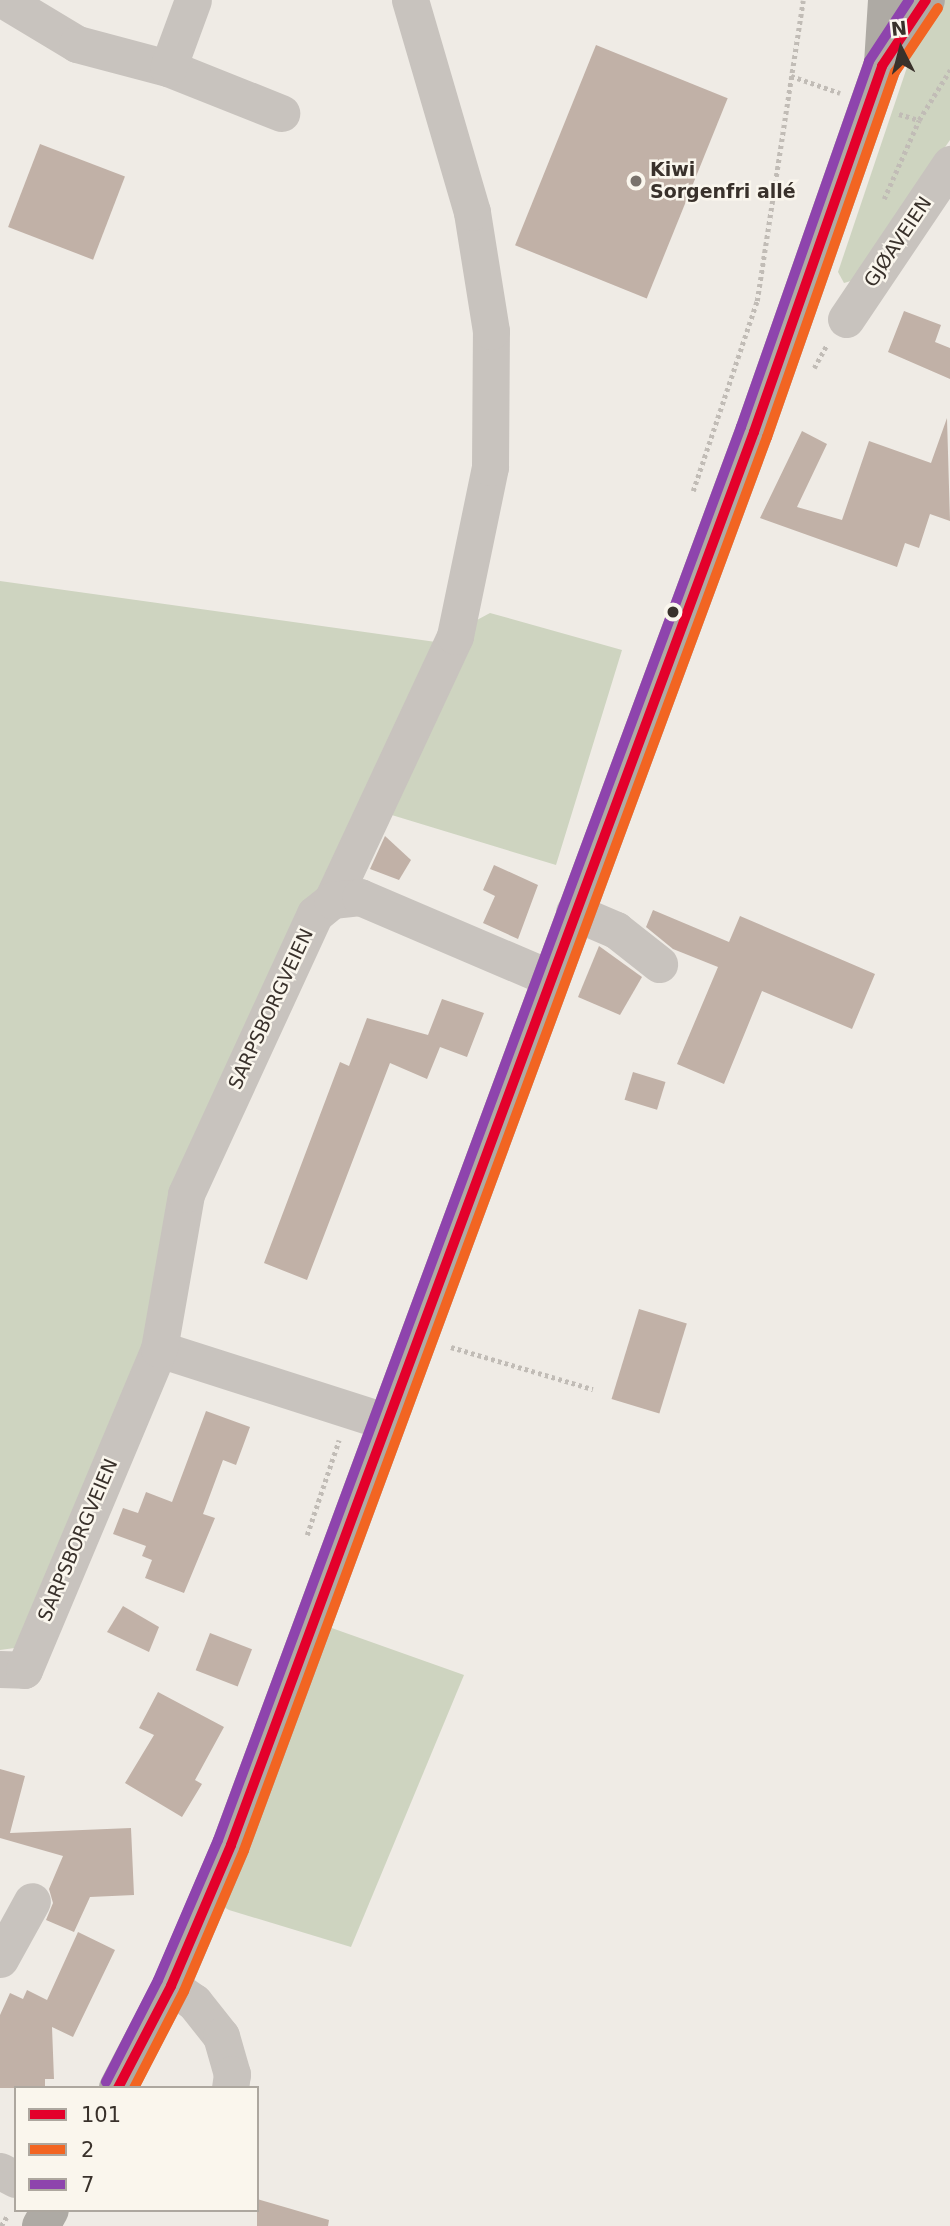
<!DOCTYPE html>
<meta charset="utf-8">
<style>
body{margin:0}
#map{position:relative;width:950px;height:2226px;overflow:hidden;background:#efebe5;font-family:"DejaVu Sans",sans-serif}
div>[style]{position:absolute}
.green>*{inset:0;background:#ced4c0}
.building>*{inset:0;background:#c1b1a7;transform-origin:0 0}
.path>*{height:4.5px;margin-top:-2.25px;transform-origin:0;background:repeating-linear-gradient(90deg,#c1bcb6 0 3.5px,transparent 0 7px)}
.minor>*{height:37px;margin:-18.5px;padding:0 18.5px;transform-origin:18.5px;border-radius:18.5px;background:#c8c3be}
.highway>*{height:38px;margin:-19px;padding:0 19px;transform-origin:19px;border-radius:19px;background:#aeaaa4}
.bus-1>*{height:10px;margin:-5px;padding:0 5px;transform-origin:5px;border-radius:5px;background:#e4002b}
.bus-2>*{height:10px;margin:-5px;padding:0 5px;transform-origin:5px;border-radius:5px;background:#f26522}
.bus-3>*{height:10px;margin:-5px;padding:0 5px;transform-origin:5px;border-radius:5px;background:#8e44ad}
.dots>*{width:19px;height:19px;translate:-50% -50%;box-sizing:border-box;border:4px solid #faf6ed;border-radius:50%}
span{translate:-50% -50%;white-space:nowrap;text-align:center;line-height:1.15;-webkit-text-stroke:5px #faf6ed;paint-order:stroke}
.poi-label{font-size:19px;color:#39312b;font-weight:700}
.left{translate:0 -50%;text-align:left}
.street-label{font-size:19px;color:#39312b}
.legend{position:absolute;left:14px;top:2086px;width:245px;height:126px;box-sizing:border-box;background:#faf6ed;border:2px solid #ada79f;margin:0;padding:9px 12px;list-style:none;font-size:21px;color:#39312b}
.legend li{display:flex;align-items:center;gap:14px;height:35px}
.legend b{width:35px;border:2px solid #ada79f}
.north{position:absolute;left:866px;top:14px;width:70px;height:70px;-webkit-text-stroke:5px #faf6ed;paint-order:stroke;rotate:354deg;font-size:19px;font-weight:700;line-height:28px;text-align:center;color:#39312b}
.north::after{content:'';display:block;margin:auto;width:24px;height:32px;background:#39312b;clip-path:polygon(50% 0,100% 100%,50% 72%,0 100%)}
</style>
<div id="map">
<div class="green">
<div style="clip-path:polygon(942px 0,950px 0,950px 140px,854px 280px,844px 283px,838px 272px,927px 8px)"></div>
<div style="clip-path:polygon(0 581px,436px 642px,490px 613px,622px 650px,556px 865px,372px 809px,179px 1204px,162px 1345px,22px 1647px,0 1650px)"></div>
<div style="clip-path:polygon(312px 1621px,464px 1675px,351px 1947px,229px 1910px,208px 1898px)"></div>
</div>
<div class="building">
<div style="left:596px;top:45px;width:142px;height:216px;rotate:22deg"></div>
<div style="left:40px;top:144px;width:91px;height:89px;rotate:21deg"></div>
<div style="clip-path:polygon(904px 311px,941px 325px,935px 342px,950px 348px,950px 379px,888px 352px)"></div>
<div style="clip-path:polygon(947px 418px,950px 521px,930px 514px,919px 548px,905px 543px,897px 567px,760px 518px,802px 431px,827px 444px,797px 507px,842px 520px,869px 441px,931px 463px)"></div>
<div style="clip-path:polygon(385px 836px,411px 860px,399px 880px,370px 869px)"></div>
<div style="clip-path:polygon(494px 865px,538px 885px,518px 939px,483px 923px,495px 896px,483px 890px)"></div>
<div style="clip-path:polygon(653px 910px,729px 942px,740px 916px,875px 974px,852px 1029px,762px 991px,724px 1084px,677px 1064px,718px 967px,673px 949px,646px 927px)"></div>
<div style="clip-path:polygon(599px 946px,642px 977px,620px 1015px,578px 997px)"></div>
<div style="clip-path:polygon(442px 999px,484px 1013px,467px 1057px,440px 1047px,427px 1079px,390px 1063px,307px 1280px,264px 1263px,340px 1062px,349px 1066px,367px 1018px,428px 1035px)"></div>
<div style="left:633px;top:1072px;width:34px;height:29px;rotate:17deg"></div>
<div style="left:639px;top:1309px;width:50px;height:94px;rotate:17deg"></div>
<div style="clip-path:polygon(206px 1411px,250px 1427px,236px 1465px,223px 1460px,203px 1514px,215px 1518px,184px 1593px,145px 1578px,152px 1560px,142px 1556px,146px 1546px,113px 1534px,123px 1508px,138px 1513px,146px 1492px,172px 1502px)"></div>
<div style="clip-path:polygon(123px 1606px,159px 1627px,149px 1652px,107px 1632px)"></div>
<div style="left:210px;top:1633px;width:45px;height:40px;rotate:21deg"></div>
<div style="clip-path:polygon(158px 1692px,224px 1727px,195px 1780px,202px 1784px,182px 1817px,125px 1783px,154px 1735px,139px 1728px)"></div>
<div style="clip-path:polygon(0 1769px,25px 1776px,10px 1833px,131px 1828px,134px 1895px,90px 1897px,74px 1932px,46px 1920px,53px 1903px,49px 1889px,63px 1856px,0 1838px)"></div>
<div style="clip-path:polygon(78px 1932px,115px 1950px,73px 2037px,52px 2027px,54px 2079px,45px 2079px,45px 2088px,0 2088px,0 2015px,10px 1993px,23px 1999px,27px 1990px,47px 2000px)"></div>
<div style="clip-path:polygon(257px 2199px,329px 2220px,328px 2226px,257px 2226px)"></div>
</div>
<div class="path">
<div style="left:791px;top:76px;width:52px;rotate:19.1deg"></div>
<div style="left:899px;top:114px;width:21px;rotate:17deg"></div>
<div style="left:919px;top:120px;width:59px;rotate:-58.2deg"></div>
<div style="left:884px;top:199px;width:86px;rotate:-66.1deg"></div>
<div style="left:814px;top:368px;width:26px;rotate:-61deg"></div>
<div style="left:693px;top:491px;width:200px;rotate:-71.4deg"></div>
<div style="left:757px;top:301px;width:304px;rotate:-81.3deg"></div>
<div style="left:451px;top:1347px;width:148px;rotate:16.5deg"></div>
<div style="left:307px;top:1535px;width:100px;rotate:-71.4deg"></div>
<div style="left:1px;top:2226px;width:13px;rotate:-58deg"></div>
</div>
<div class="minor">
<div style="left:4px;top:0;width:85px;rotate:31.1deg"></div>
<div style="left:77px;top:44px;width:94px;rotate:14.8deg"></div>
<div style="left:168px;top:68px;width:122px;rotate:21.7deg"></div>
<div style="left:168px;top:68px;width:72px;rotate:-69.8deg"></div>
<div style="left:846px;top:319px;width:187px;rotate:-56.1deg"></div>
<div style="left:332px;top:900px;width:291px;rotate:-65deg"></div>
<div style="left:455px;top:636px;width:173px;rotate:-78.3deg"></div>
<div style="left:490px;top:467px;width:136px;rotate:-89.6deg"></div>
<div style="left:491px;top:331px;width:121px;rotate:-99.1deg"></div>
<div style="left:472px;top:212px;width:221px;rotate:-106.3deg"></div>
<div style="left:574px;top:912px;width:46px;rotate:23.2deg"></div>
<div style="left:616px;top:930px;width:55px;rotate:38.3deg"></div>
<div style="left:159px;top:1349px;width:236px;rotate:17.7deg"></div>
<div style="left:0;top:1669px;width:24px;rotate:2deg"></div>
<div style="left:24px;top:1670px;width:348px;rotate:-67.2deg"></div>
<div style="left:159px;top:1349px;width:157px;rotate:-80.1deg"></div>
<div style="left:186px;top:1194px;width:308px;rotate:-65.3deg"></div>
<div style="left:315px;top:914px;width:22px;rotate:-39deg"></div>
<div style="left:332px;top:900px;width:28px;rotate:-6deg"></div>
<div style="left:360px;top:897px;width:207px;rotate:23.1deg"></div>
<div style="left:0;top:1959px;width:66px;rotate:-61.1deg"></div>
<div style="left:171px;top:1986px;width:28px;rotate:35deg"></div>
<div style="left:194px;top:2002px;width:43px;rotate:51.5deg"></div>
<div style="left:221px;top:2036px;width:40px;rotate:74deg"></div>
<div style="left:232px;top:2074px;width:14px;rotate:98deg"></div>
<div style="left:0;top:2171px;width:18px;rotate:27deg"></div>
</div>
<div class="highway">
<div style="left:883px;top:64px;width:64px;rotate:-86.4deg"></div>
<div style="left:118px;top:2088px;width:115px;rotate:-62.5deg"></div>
<div style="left:171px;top:1986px;width:153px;rotate:-66.9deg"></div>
<div style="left:231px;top:1845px;width:1507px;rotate:-69.69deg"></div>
<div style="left:754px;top:432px;width:388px;rotate:-70.7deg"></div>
<div style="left:882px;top:66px;width:79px;rotate:-56.3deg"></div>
<div style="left:41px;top:2226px;width:18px;rotate:-61deg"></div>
</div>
<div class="bus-1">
<div style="left:118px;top:2088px;width:115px;rotate:-62.5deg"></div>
<div style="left:171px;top:1986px;width:153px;rotate:-66.9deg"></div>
<div style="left:231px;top:1845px;width:1507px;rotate:-69.69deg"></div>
<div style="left:754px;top:432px;width:388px;rotate:-70.7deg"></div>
<div style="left:882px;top:66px;width:79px;rotate:-56.3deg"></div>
</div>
<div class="bus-2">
<div style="left:134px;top:2088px;width:109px;rotate:-62.7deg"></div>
<div style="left:184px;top:1991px;width:153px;rotate:-66.9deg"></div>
<div style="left:244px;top:1850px;width:1507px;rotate:-69.69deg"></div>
<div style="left:767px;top:437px;width:387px;rotate:-70.7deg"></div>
<div style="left:895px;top:72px;width:77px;rotate:-56.1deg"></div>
</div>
<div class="bus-3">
<div style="left:106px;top:2082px;width:114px;rotate:-63deg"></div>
<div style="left:158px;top:1980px;width:152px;rotate:-66.8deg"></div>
<div style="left:218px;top:1840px;width:1507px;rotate:-69.69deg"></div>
<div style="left:741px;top:427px;width:388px;rotate:-70.7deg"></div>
<div style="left:869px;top:61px;width:73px;rotate:-56.7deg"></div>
</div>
<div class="dots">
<div style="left:636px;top:181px;background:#79726c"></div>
<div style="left:673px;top:612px;background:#39312b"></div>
</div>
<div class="poi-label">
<span class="left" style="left:650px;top:181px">Kiwi<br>Sorgenfri allé</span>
</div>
<div class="street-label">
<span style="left:898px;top:242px;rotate:-56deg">GJØAVEIEN</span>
<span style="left:271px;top:1009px;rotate:-65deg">SARPSBORGVEIEN</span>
<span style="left:78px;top:1540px;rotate:-67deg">SARPSBORGVEIEN</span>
</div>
<ul class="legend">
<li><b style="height:9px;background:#e4002b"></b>101</li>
<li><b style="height:9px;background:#f26522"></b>2</li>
<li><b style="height:9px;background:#8e44ad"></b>7</li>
</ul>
<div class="north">N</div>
</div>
